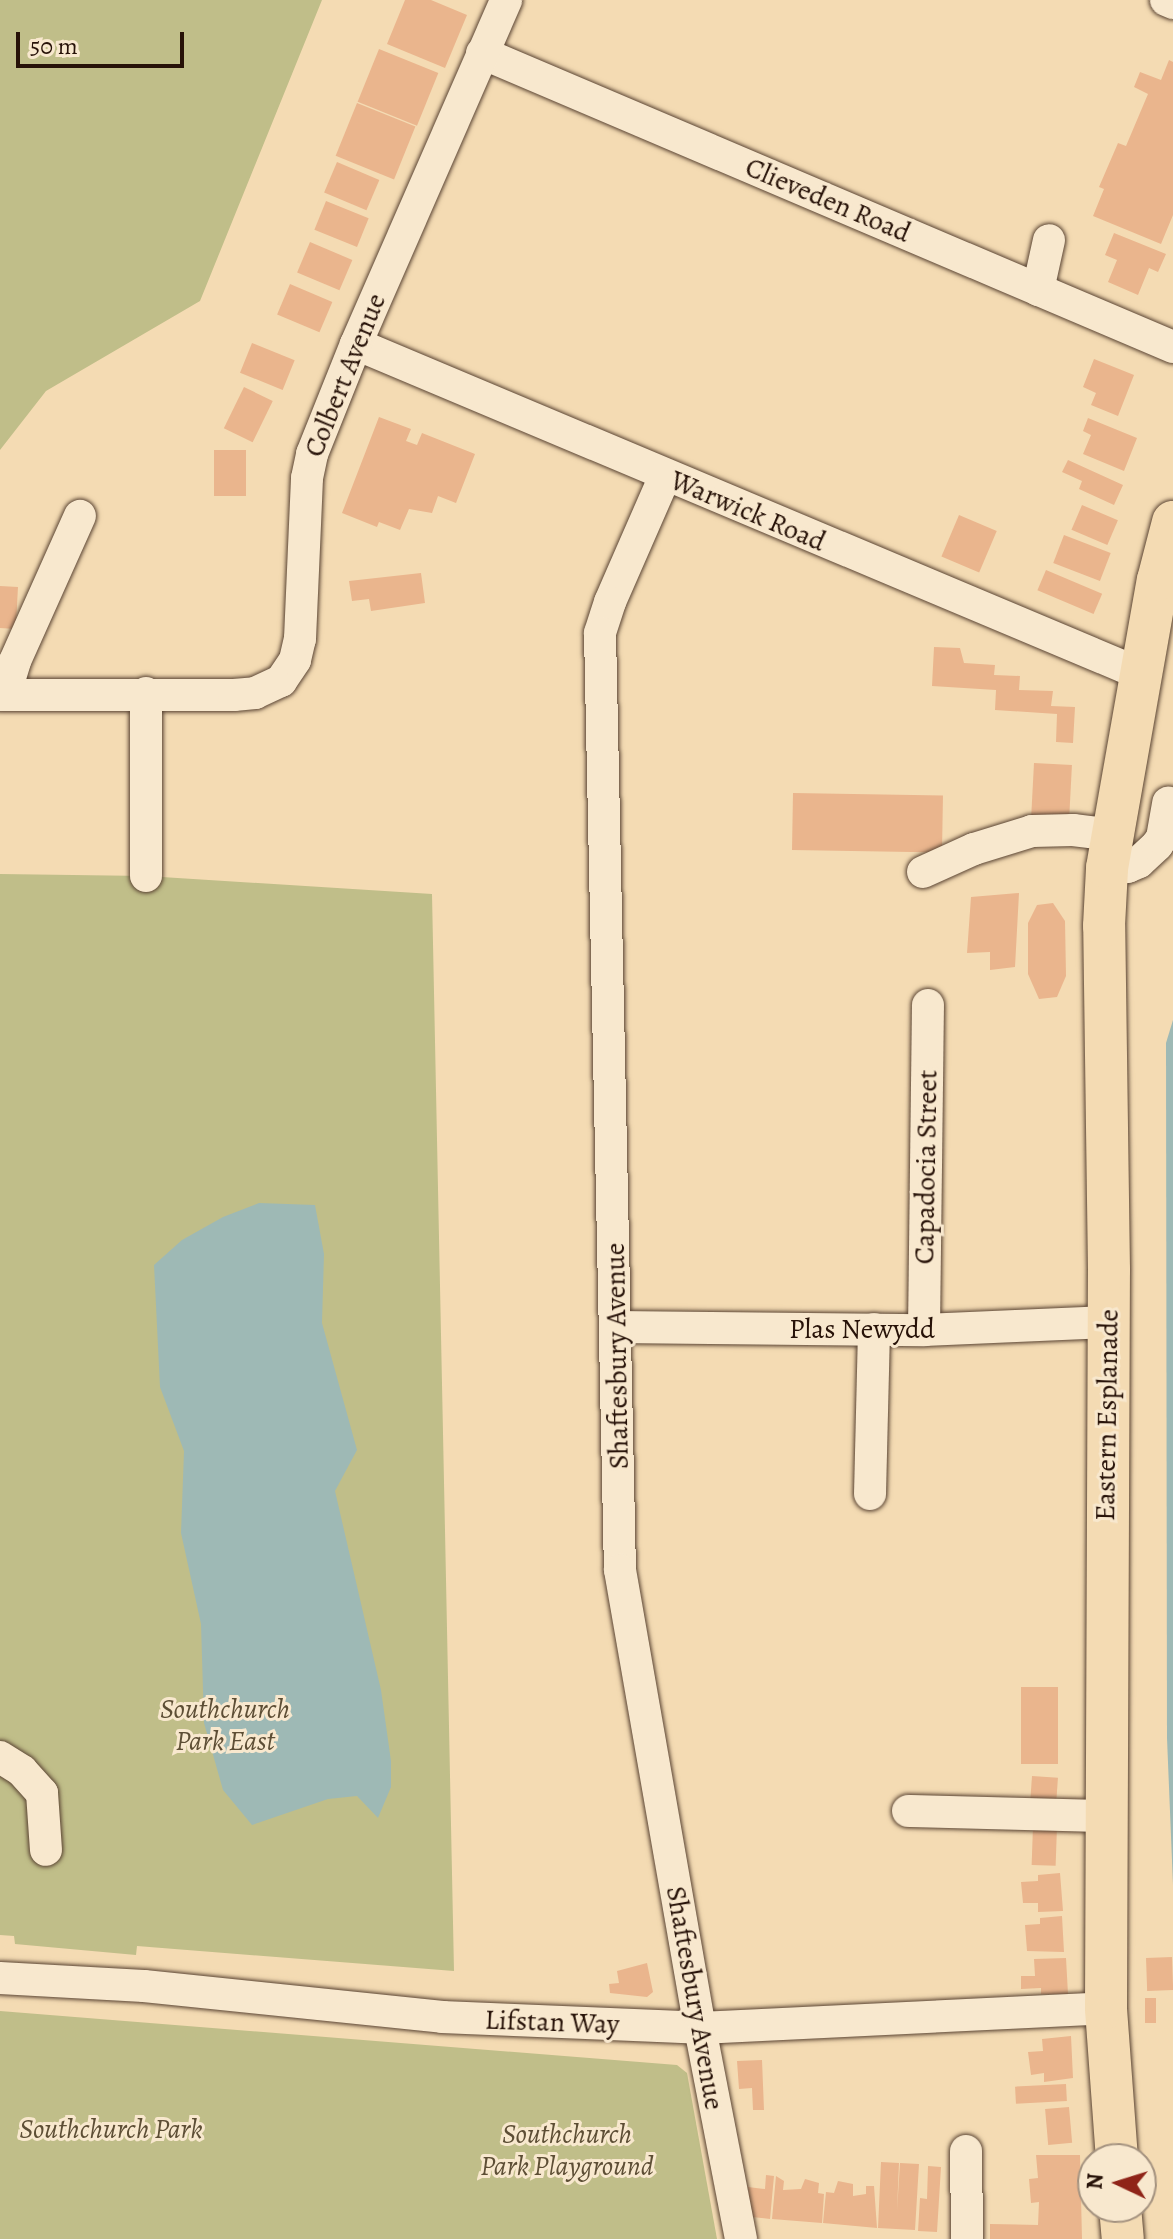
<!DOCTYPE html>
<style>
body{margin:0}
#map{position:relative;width:1173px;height:2239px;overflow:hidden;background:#f4dbb3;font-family:Alegreya,serif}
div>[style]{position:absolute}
.green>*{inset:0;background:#c0be89}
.water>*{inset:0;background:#9eb9b5}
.building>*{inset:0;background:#eab58d;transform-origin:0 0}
.roads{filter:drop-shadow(0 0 2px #5a4433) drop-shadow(0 0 2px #5a4433)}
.minor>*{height:32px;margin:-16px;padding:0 16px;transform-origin:16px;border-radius:16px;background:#f8e8ce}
.major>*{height:42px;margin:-21px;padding:0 21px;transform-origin:21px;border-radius:21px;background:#f4dbb3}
span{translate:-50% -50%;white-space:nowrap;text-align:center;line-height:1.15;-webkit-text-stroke:6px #f8e8ce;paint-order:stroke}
.street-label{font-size:28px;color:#271208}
.park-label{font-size:28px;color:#5d4e35;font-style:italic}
.north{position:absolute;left:1077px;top:2143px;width:80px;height:80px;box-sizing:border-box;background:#f8e8ce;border:2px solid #a4927f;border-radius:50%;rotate:274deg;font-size:22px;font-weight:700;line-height:32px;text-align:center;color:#271208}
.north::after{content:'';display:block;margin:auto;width:28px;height:36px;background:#8f2418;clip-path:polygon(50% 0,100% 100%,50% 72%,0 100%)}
.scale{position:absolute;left:16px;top:32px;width:168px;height:36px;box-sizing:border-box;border:4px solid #271208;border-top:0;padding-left:10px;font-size:24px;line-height:28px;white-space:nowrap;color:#271208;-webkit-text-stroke:6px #f8e8ce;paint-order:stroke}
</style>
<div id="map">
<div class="green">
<div style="clip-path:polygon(0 0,322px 0,200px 301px,46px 391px,0 450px)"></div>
<div style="clip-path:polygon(0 874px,146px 876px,432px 894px,454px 1971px,137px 1946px,136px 1955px,15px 1944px,14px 1936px,0 1935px)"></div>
<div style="clip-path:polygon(0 2011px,677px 2065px,687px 2073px,717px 2239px,0 2239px)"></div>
</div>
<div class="water">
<div style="clip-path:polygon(1173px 1020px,1173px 1885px,1167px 1738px,1166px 1043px)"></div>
<div style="clip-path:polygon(259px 1203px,315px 1205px,324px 1254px,322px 1323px,357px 1450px,335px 1491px,381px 1690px,391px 1761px,391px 1787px,378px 1818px,357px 1796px,328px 1799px,252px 1825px,223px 1790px,204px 1723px,201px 1624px,181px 1533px,184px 1451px,160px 1387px,154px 1265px,182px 1240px,223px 1217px)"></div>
</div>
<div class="building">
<div style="clip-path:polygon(405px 0,431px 0,467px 15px,445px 68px,387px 44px)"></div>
<div style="left:379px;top:49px;width:64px;height:57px;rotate:22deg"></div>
<div style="clip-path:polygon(1169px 60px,1173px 62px,1173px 215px,1161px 244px,1093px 216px,1104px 189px,1099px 187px,1118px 143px,1126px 146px,1148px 94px,1134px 87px,1140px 72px,1161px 80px)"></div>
<div style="left:357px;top:103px;width:63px;height:57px;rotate:22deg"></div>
<div style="left:337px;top:162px;width:46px;height:33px;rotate:23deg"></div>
<div style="left:326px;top:201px;width:46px;height:31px;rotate:22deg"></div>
<div style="clip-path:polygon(1114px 233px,1166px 254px,1158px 272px,1149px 268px,1138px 295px,1108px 282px,1117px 260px,1105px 255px)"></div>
<div style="left:310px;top:242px;width:46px;height:33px;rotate:23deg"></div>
<div style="left:290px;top:284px;width:46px;height:33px;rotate:23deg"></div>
<div style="left:252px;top:343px;width:46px;height:32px;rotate:22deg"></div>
<div style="clip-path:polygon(1094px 359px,1134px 375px,1118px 416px,1091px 405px,1096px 393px,1083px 387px)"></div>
<div style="left:244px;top:387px;width:32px;height:46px;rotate:26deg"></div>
<div style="clip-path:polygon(379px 417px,411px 429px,406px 441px,417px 445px,422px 433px,475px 454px,456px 503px,438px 496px,432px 513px,409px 509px,400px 530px,379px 522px,377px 527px,342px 513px)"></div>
<div style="clip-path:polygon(1088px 418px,1137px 438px,1124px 471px,1083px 454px,1091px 435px,1083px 431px)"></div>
<div style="left:214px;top:450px;width:32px;height:46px"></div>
<div style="clip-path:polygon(1068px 460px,1123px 485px,1114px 505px,1079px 489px,1082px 481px,1062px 472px)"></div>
<div style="left:1082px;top:505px;width:39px;height:27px;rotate:23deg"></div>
<div style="left:959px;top:515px;width:41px;height:45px;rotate:23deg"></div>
<div style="left:1064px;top:535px;width:50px;height:30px;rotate:21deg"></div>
<div style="left:1046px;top:570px;width:61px;height:22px;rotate:23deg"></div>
<div style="clip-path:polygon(421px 573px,425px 603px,371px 611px,369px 599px,352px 601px,349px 581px)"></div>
<div style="left:0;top:586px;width:18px;height:42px;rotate:3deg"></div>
<div style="clip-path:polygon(934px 647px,960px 648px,964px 663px,995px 665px,994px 675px,1020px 676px,1019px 690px,1053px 691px,1051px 706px,1075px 707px,1073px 743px,1056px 742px,1057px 714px,995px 710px,996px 690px,932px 686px)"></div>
<div style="left:1034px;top:763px;width:38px;height:53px;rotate:3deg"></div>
<div style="left:793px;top:793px;width:150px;height:57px;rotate:1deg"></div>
<div style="clip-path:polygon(1019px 893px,1015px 967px,990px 970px,990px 952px,967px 953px,971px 897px)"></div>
<div style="clip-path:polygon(1053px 903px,1065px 921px,1066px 976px,1057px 997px,1039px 999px,1028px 974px,1028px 923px,1037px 905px)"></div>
<div style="left:1021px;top:1687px;width:37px;height:77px"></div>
<div style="left:1032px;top:1776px;width:26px;height:31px;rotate:4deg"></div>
<div style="left:1033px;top:1826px;width:24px;height:39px;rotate:2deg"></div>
<div style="clip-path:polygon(1060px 1873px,1063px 1911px,1038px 1912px,1038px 1903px,1023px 1903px,1021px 1882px,1038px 1881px,1038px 1875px)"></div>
<div style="clip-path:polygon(1062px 1916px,1064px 1952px,1027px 1951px,1025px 1925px,1040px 1924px,1040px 1918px)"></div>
<div style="left:1172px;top:1957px;width:33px;height:26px;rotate:88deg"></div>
<div style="clip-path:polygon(1066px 1958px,1068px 1994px,1041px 1994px,1041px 1988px,1021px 1989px,1021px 1976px,1035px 1976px,1034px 1959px)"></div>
<div style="clip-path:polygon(647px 1963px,653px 1992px,647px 1997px,610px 1993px,609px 1984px,619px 1983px,617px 1971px)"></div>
<div style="left:1145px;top:1998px;width:11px;height:25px"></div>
<div style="clip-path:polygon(1071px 2036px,1073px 2078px,1044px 2082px,1044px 2073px,1031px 2075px,1028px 2052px,1043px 2051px,1042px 2039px)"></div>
<div style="clip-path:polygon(762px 2060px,764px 2110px,753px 2110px,752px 2088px,739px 2089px,737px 2061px)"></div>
<div style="left:1066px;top:2084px;width:17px;height:51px;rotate:87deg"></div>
<div style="left:1069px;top:2107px;width:36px;height:24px;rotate:85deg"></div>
<div style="clip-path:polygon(1036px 2155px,1080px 2155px,1082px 2239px,990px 2239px,990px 2224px,1038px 2225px,1039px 2202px,1031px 2203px,1029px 2179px,1038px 2178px)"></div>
<div style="clip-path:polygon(881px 2162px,899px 2163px,897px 2211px,900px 2163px,919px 2164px,915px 2230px,878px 2228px)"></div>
<div style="clip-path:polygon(928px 2166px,941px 2167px,937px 2232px,918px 2231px,920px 2198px,927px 2199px)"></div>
<div style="clip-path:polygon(766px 2175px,774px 2176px,770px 2219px,752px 2217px,748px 2187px,765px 2189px)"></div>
<div style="clip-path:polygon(776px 2176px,784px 2181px,783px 2190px,801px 2189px,805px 2179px,819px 2183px,818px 2193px,824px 2194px,822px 2223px,772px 2219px)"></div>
<div style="clip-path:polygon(838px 2181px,853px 2184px,853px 2196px,866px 2194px,866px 2186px,874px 2186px,877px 2228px,823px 2223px,826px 2192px,834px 2193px)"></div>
</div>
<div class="roads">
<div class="minor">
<div style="left:1166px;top:0;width:8px;rotate:23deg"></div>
<div style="left:482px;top:53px;width:751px;rotate:23.05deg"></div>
<div style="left:1038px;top:290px;width:51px;rotate:-77.6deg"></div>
<div style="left:356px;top:344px;width:852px;rotate:22.8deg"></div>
<div style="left:665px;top:476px;width:137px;rotate:113.6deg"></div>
<div style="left:610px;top:602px;width:33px;rotate:108deg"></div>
<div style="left:600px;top:633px;width:937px;rotate:88.78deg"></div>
<div style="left:620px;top:1570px;width:465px;rotate:80.1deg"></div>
<div style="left:700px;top:2028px;width:215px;rotate:79deg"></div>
<div style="left:146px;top:693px;width:183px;rotate:90deg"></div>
<div style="left:5px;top:694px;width:34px;rotate:-73deg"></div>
<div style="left:15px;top:661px;width:159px;rotate:-65.9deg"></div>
<div style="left:0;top:695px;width:234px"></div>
<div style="left:234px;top:695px;width:21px;rotate:-5deg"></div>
<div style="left:255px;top:693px;width:29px;rotate:-25deg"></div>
<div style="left:281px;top:681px;width:25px;rotate:-56deg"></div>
<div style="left:295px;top:660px;width:22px;rotate:-77deg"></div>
<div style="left:300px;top:639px;width:161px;rotate:-87.5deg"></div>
<div style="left:307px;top:478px;width:25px;rotate:-78deg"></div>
<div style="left:312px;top:454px;width:118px;rotate:-68.2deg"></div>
<div style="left:356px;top:344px;width:375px;rotate:-66.4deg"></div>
<div style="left:1107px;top:868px;width:21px;rotate:-3deg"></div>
<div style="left:1128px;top:867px;width:12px;rotate:-24deg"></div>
<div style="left:1139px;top:862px;width:25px;rotate:-43deg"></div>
<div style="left:1157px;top:845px;width:9px;rotate:-54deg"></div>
<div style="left:1162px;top:838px;width:36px;rotate:-80deg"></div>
<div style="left:923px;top:872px;width:56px;rotate:-24.3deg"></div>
<div style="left:974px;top:849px;width:61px;rotate:-17.2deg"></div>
<div style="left:1032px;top:831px;width:41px;rotate:-1.4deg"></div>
<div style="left:1073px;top:830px;width:40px;rotate:7.1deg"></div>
<div style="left:616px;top:1327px;width:308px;rotate:0.6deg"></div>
<div style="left:924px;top:1330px;width:184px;rotate:-2.5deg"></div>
<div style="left:924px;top:1330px;width:325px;rotate:-89.3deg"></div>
<div style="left:870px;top:1494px;width:165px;rotate:-88.6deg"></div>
<div style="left:0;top:1757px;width:26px;rotate:32deg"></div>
<div style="left:22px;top:1771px;width:30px;rotate:48deg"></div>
<div style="left:42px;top:1793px;width:57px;rotate:86deg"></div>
<div style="left:908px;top:1811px;width:196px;rotate:1.5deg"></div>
<div style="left:0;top:1978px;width:144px;rotate:3.2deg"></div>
<div style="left:144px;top:1986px;width:300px;rotate:5.9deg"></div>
<div style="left:442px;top:2017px;width:258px;rotate:2.4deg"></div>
<div style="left:700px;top:2028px;width:406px;rotate:-2.8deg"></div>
<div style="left:966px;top:2151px;width:88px;rotate:89.3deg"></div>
</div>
<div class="major">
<div style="left:1117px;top:2159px;width:151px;rotate:-94.2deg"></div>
<div style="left:1106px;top:2008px;width:738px;rotate:-89.77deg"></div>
<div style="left:1109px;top:1270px;width:344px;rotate:-90.8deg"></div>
<div style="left:1104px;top:926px;width:58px;rotate:-87deg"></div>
<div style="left:1107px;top:868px;width:292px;rotate:-80deg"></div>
<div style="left:1158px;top:580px;width:60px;rotate:-75.5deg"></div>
<div style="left:1120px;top:2207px;width:32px;rotate:85deg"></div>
</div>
</div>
<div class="street-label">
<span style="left:828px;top:200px;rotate:23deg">Clieveden Road</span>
<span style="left:345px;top:375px;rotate:-68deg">Colbert Avenue</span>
<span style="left:748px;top:511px;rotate:23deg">Warwick Road</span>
<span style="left:926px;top:1167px;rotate:-89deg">Capadocia Street</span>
<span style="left:862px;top:1329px">Plas Newydd</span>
<span style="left:617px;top:1356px;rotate:-91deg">Shaftesbury Avenue</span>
<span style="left:1107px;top:1415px;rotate:-89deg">Eastern Esplanade</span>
<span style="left:695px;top:1998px;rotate:80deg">Shaftesbury Avenue</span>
<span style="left:552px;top:2022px;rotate:2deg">Lifstan Way</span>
</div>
<div class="park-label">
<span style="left:225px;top:1725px">Southchurch<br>Park East</span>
<span style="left:111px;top:2129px">Southchurch Park</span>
<span style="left:567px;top:2150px">Southchurch<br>Park Playground</span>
</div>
<div class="north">N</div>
<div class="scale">50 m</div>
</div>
